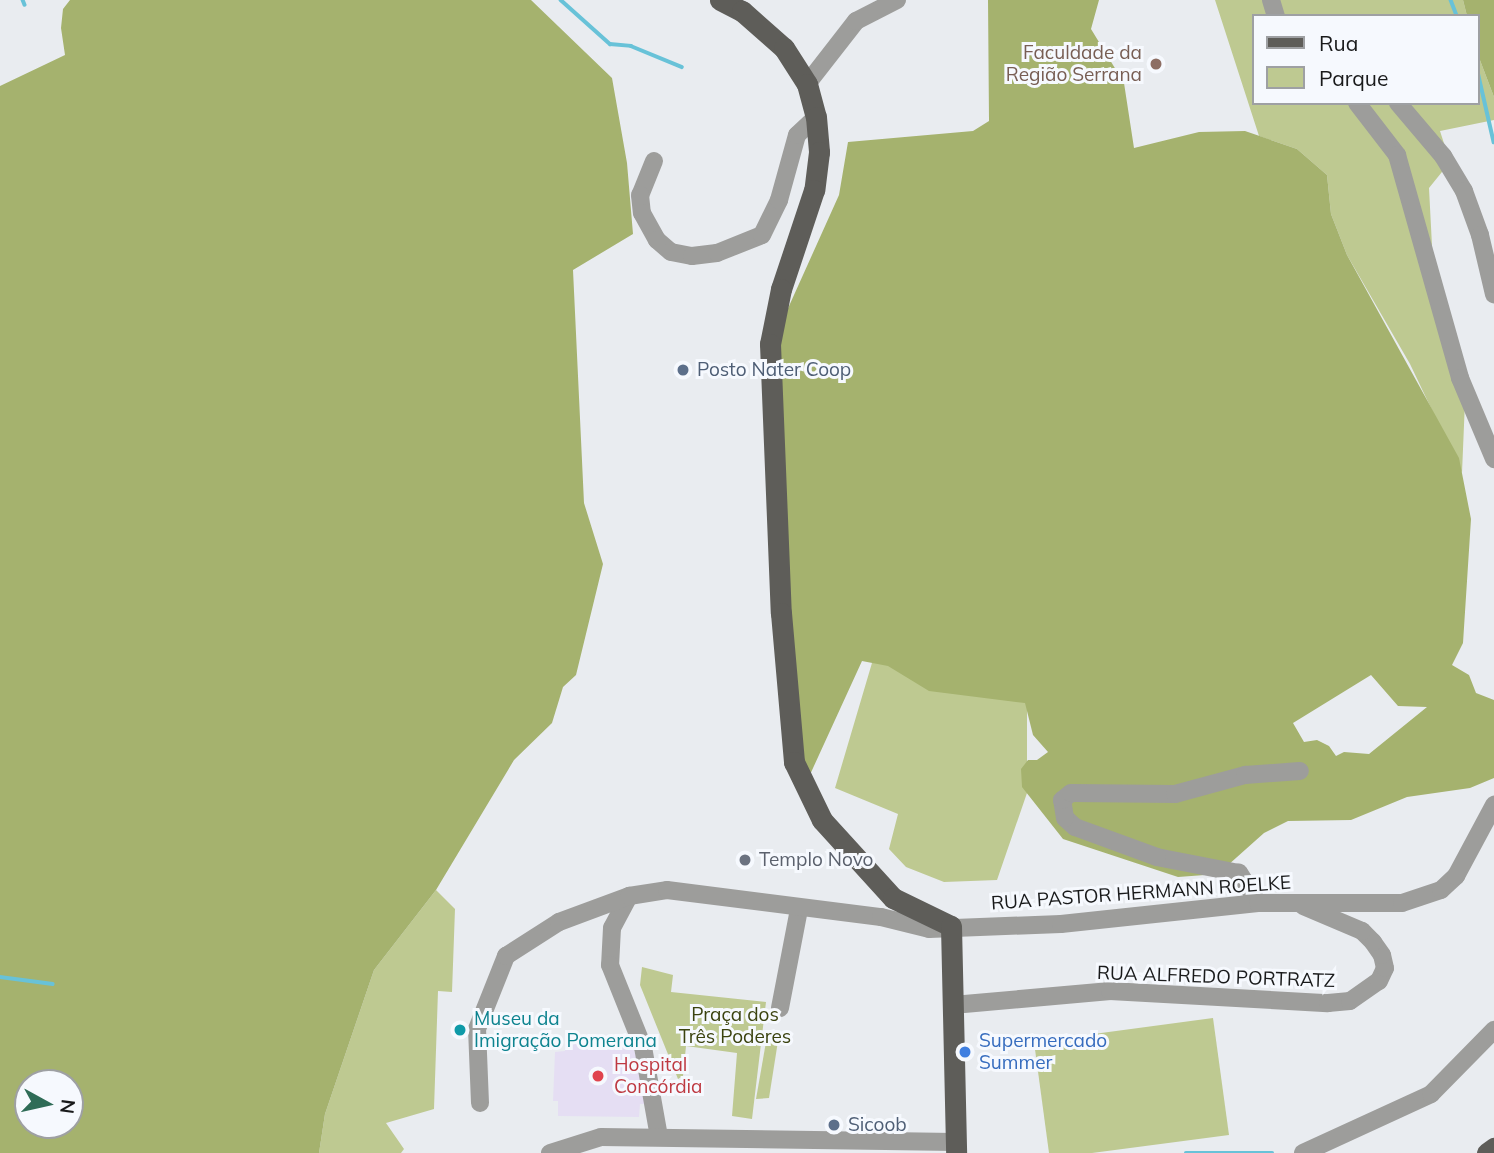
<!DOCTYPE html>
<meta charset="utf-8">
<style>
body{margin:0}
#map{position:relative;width:1494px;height:1153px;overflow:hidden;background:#e9ecf0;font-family:Mulish,sans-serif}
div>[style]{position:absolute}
.medical>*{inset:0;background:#e5def3}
.green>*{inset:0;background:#bec991}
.forest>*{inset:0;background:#a5b26e}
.stream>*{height:3.5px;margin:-1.75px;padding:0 1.75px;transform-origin:1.75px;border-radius:1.75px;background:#68c2d8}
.minor>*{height:18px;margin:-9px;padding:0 9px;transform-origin:9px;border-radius:9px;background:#9d9d9b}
.major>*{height:21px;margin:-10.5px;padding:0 10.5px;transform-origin:10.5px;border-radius:10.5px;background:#5e5d59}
.dots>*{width:19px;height:19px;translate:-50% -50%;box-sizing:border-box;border:4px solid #f6f9fe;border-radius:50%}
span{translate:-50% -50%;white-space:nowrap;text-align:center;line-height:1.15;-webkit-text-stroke:6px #f6f9fe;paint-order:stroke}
.education-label{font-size:19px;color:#785e54}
.right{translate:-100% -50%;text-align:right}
.service-label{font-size:19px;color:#4e5e75}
.left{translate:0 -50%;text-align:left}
.worship-label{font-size:19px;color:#5b616d}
.street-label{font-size:19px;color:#191a1b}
.park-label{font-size:19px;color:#3b430f}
.culture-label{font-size:19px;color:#0d838f}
.shop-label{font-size:19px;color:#366cbe}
.health-label{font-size:19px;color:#be3a42}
.legend{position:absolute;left:1252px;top:14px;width:228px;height:91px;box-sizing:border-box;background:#f6f9fe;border:2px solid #9ea0a3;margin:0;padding:9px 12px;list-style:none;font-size:21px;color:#191a1b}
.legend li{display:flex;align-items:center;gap:14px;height:35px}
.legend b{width:35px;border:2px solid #9ea0a3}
.north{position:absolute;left:14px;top:1069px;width:70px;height:70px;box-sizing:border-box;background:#f6f9fe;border:2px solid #9ea0a3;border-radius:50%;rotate:98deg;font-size:19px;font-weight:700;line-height:28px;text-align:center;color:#191a1b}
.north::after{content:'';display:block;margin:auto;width:24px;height:32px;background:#2f6c57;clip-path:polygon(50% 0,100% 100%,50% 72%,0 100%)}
</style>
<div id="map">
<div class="medical">
<div style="clip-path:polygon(619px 1039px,631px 1039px,649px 1104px,640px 1104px,639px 1117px,558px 1116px,558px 1101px,553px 1101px,555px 1052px,565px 1051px,565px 1044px,618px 1045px)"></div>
</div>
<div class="green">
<div style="clip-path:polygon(1215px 0,1463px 0,1467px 16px,1254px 16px,1254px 103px,1478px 103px,1478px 55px,1494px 97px,1494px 120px,1440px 131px,1450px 162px,1429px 188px,1434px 284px,1466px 377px,1462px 473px,1410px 364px,1347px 255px,1331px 214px,1327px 175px,1297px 149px,1259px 136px)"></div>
<div style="clip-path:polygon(877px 646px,1027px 685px,1027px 793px,997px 880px,944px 882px,906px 867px,889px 849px,898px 814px,835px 788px)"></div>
<div style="clip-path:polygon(436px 890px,455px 909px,452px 992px,438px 991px,434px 1109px,386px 1123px,404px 1149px,401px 1153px,319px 1153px,325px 1114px,374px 970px)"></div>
<div style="clip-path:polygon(642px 967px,673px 975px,671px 992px,766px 1002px,752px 1119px,732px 1116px,737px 1053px,686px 1046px,683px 1076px,678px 1079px,640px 985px)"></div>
<div style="clip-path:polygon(1213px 1018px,1229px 1135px,1092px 1153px,1049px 1153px,1034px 1042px)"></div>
<div style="clip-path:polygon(778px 1041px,769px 1098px,756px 1099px,766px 1042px)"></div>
</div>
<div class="forest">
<div style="clip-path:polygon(evenodd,70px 0,531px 0,612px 78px,627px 163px,633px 234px,573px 270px,584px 503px,603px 564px,576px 675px,563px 687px,552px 723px,514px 760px,436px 890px,374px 970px,325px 1114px,319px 1153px,0 1153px,0 86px,65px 55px,61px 28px,63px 9px,70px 0,28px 1083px,70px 1083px,70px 1125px,28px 1125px,28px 1083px)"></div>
<div style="clip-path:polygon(evenodd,988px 0,1099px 0,1091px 29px,1124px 83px,1134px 148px,1199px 132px,1245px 131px,1297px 149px,1327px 175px,1331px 214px,1347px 255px,1459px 458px,1471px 519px,1463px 643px,1452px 665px,1469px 675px,1476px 693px,1494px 700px,1494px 778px,1470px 788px,1407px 797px,1351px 820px,1288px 821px,1264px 833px,1218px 874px,1178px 877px,1063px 839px,1022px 787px,1021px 769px,1028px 760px,1037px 760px,1048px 752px,1033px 735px,1025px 703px,929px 691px,888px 666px,862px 661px,808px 779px,797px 737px,777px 358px,785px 315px,839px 195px,848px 142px,973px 131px,989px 121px,988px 0,1371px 675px,1398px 706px,1427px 707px,1369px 754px,1344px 752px,1336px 756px,1329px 746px,1317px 740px,1304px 742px,1293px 723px,1371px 675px)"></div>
<div style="clip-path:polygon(1463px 0,1494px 0,1494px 97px,1478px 55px,1478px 16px,1467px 16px)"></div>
</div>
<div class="stream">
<div style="left:23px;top:0;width:5px;rotate:68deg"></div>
<div style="left:561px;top:0;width:66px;rotate:41.9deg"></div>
<div style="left:610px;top:44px;width:21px;rotate:5deg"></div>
<div style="left:631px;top:46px;width:55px;rotate:22.4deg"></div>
<div style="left:1451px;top:0;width:17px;rotate:69deg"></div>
<div style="left:1478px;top:72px;width:72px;rotate:77.1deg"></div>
<div style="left:0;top:977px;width:53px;rotate:7.5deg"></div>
<div style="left:1186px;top:1153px;width:86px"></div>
</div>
<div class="minor">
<div style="left:1271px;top:0;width:17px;rotate:73deg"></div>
<div style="left:807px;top:84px;width:80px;rotate:-52.1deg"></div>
<div style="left:856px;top:21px;width:46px;rotate:-27.1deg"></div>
<div style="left:1357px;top:103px;width:66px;rotate:52.4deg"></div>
<div style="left:1397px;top:155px;width:232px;rotate:74.2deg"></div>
<div style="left:1460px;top:378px;width:88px;rotate:67.2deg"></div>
<div style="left:1398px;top:103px;width:70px;rotate:49.7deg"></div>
<div style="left:1443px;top:156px;width:41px;rotate:59deg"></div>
<div style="left:1464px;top:191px;width:47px;rotate:70deg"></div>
<div style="left:1480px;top:235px;width:61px;rotate:76.7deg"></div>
<div style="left:654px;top:161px;width:37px;rotate:112deg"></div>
<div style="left:640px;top:195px;width:18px;rotate:84deg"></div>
<div style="left:642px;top:213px;width:31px;rotate:61deg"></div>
<div style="left:657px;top:240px;width:18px;rotate:41deg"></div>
<div style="left:671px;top:252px;width:21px;rotate:11deg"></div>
<div style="left:692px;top:256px;width:25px;rotate:-7deg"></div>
<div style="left:717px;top:253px;width:48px;rotate:-21.8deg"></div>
<div style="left:762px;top:235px;width:39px;rotate:-64deg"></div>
<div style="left:779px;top:200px;width:67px;rotate:-74.5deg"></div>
<div style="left:797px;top:135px;width:26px;rotate:-43deg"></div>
<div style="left:629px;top:896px;width:36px;rotate:118deg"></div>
<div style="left:612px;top:928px;width:37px;rotate:93deg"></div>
<div style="left:610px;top:965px;width:88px;rotate:68.1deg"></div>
<div style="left:643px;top:1047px;width:91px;rotate:79.9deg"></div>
<div style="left:1258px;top:903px;width:36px;rotate:-122deg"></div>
<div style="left:1239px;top:873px;width:84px;rotate:-169deg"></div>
<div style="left:1157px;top:857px;width:87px;rotate:-159.9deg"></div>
<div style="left:1075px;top:827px;width:13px;rotate:-138deg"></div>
<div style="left:1065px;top:818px;width:18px;rotate:-99deg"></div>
<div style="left:1062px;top:800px;width:11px;rotate:-38deg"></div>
<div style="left:1071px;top:793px;width:104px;rotate:0.6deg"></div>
<div style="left:1175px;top:794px;width:73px;rotate:-15.2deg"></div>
<div style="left:1245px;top:775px;width:55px;rotate:-4.2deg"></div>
<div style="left:953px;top:1005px;width:158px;rotate:-5.1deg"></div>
<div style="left:1110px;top:991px;width:218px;rotate:3.2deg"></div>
<div style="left:1328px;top:1003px;width:22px;rotate:-5deg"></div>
<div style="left:1350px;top:1001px;width:35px;rotate:-35deg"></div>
<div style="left:1379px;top:981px;width:14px;rotate:-65deg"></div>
<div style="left:1385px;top:968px;width:13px;rotate:-103deg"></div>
<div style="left:1382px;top:955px;width:16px;rotate:-125deg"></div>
<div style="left:1373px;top:942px;width:16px;rotate:-135deg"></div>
<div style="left:1362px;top:931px;width:64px;rotate:-157deg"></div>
<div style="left:780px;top:1008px;width:101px;rotate:-79.1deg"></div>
<div style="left:480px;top:1103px;width:74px;rotate:-92.3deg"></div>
<div style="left:477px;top:1029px;width:79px;rotate:-68.3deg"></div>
<div style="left:506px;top:956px;width:63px;rotate:-32.7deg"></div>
<div style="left:559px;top:922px;width:75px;rotate:-20.4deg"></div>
<div style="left:629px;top:896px;width:38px;rotate:-9deg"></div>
<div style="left:667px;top:890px;width:216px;rotate:7.2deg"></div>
<div style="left:881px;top:917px;width:49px;rotate:14deg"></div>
<div style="left:929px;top:929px;width:132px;rotate:-2.2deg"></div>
<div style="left:1061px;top:924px;width:198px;rotate:-6.1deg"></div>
<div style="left:1258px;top:903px;width:144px"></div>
<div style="left:1402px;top:903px;width:41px;rotate:-18.4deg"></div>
<div style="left:1441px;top:890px;width:21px;rotate:-43deg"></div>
<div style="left:1456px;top:876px;width:81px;rotate:-61.8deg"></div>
<div style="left:550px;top:1153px;width:53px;rotate:-17.4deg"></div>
<div style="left:601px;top:1137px;width:354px;rotate:0.8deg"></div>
<div style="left:1303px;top:1153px;width:141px;rotate:-24.7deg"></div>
<div style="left:1431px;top:1094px;width:90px;rotate:-45.5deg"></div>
</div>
<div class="major">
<div style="left:720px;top:0;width:25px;rotate:27deg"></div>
<div style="left:742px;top:11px;width:56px;rotate:41.4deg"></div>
<div style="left:784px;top:48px;width:43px;rotate:57.4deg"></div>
<div style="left:807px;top:84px;width:34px;rotate:75deg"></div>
<div style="left:816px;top:117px;width:35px;rotate:85deg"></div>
<div style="left:819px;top:152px;width:38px;rotate:97deg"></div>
<div style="left:814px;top:190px;width:104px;rotate:108.4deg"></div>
<div style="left:781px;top:289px;width:56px;rotate:101.3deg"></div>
<div style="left:770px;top:344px;width:269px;rotate:87.7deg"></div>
<div style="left:781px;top:613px;width:150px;rotate:85deg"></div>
<div style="left:794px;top:762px;width:64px;rotate:64.2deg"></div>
<div style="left:822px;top:820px;width:105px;rotate:47.7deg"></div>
<div style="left:893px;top:898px;width:64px;rotate:25.8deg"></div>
<div style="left:951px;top:926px;width:227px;rotate:88.7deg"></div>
<div style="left:1487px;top:1153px;width:9px;rotate:-36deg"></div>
</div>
<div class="dots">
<div style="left:1156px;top:64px;background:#8d6e63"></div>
<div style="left:683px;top:370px;background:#5c6f8a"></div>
<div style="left:745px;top:860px;background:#6b7280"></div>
<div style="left:460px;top:1030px;background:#0f9aa8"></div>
<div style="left:965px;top:1052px;background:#3f7fe0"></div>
<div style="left:598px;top:1076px;background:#e0444e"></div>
<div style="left:834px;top:1125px;background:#5c6f8a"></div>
</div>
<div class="education-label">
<span class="right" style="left:1142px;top:64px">Faculdade da<br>Região Serrana</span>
</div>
<div class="service-label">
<span class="left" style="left:697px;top:370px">Posto Nater Coop</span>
<span class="left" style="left:848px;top:1125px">Sicoob</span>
</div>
<div class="worship-label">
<span class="left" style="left:759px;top:860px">Templo Novo</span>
</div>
<div class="street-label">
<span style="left:1141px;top:893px;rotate:-4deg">RUA PASTOR HERMANN ROELKE</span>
<span style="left:1216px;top:977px;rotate:2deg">RUA ALFREDO PORTRATZ</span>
</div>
<div class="park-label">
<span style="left:735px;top:1026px">Praça dos<br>Três Poderes</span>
</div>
<div class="culture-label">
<span class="left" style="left:474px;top:1030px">Museu da<br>Imigração Pomerana</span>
</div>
<div class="shop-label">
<span class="left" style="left:979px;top:1052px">Supermercado<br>Summer</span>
</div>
<div class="health-label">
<span class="left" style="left:614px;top:1076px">Hospital<br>Concórdia</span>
</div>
<ul class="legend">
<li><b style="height:9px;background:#5e5d59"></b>Rua</li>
<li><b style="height:19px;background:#bec991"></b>Parque</li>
</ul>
<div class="north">N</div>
</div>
